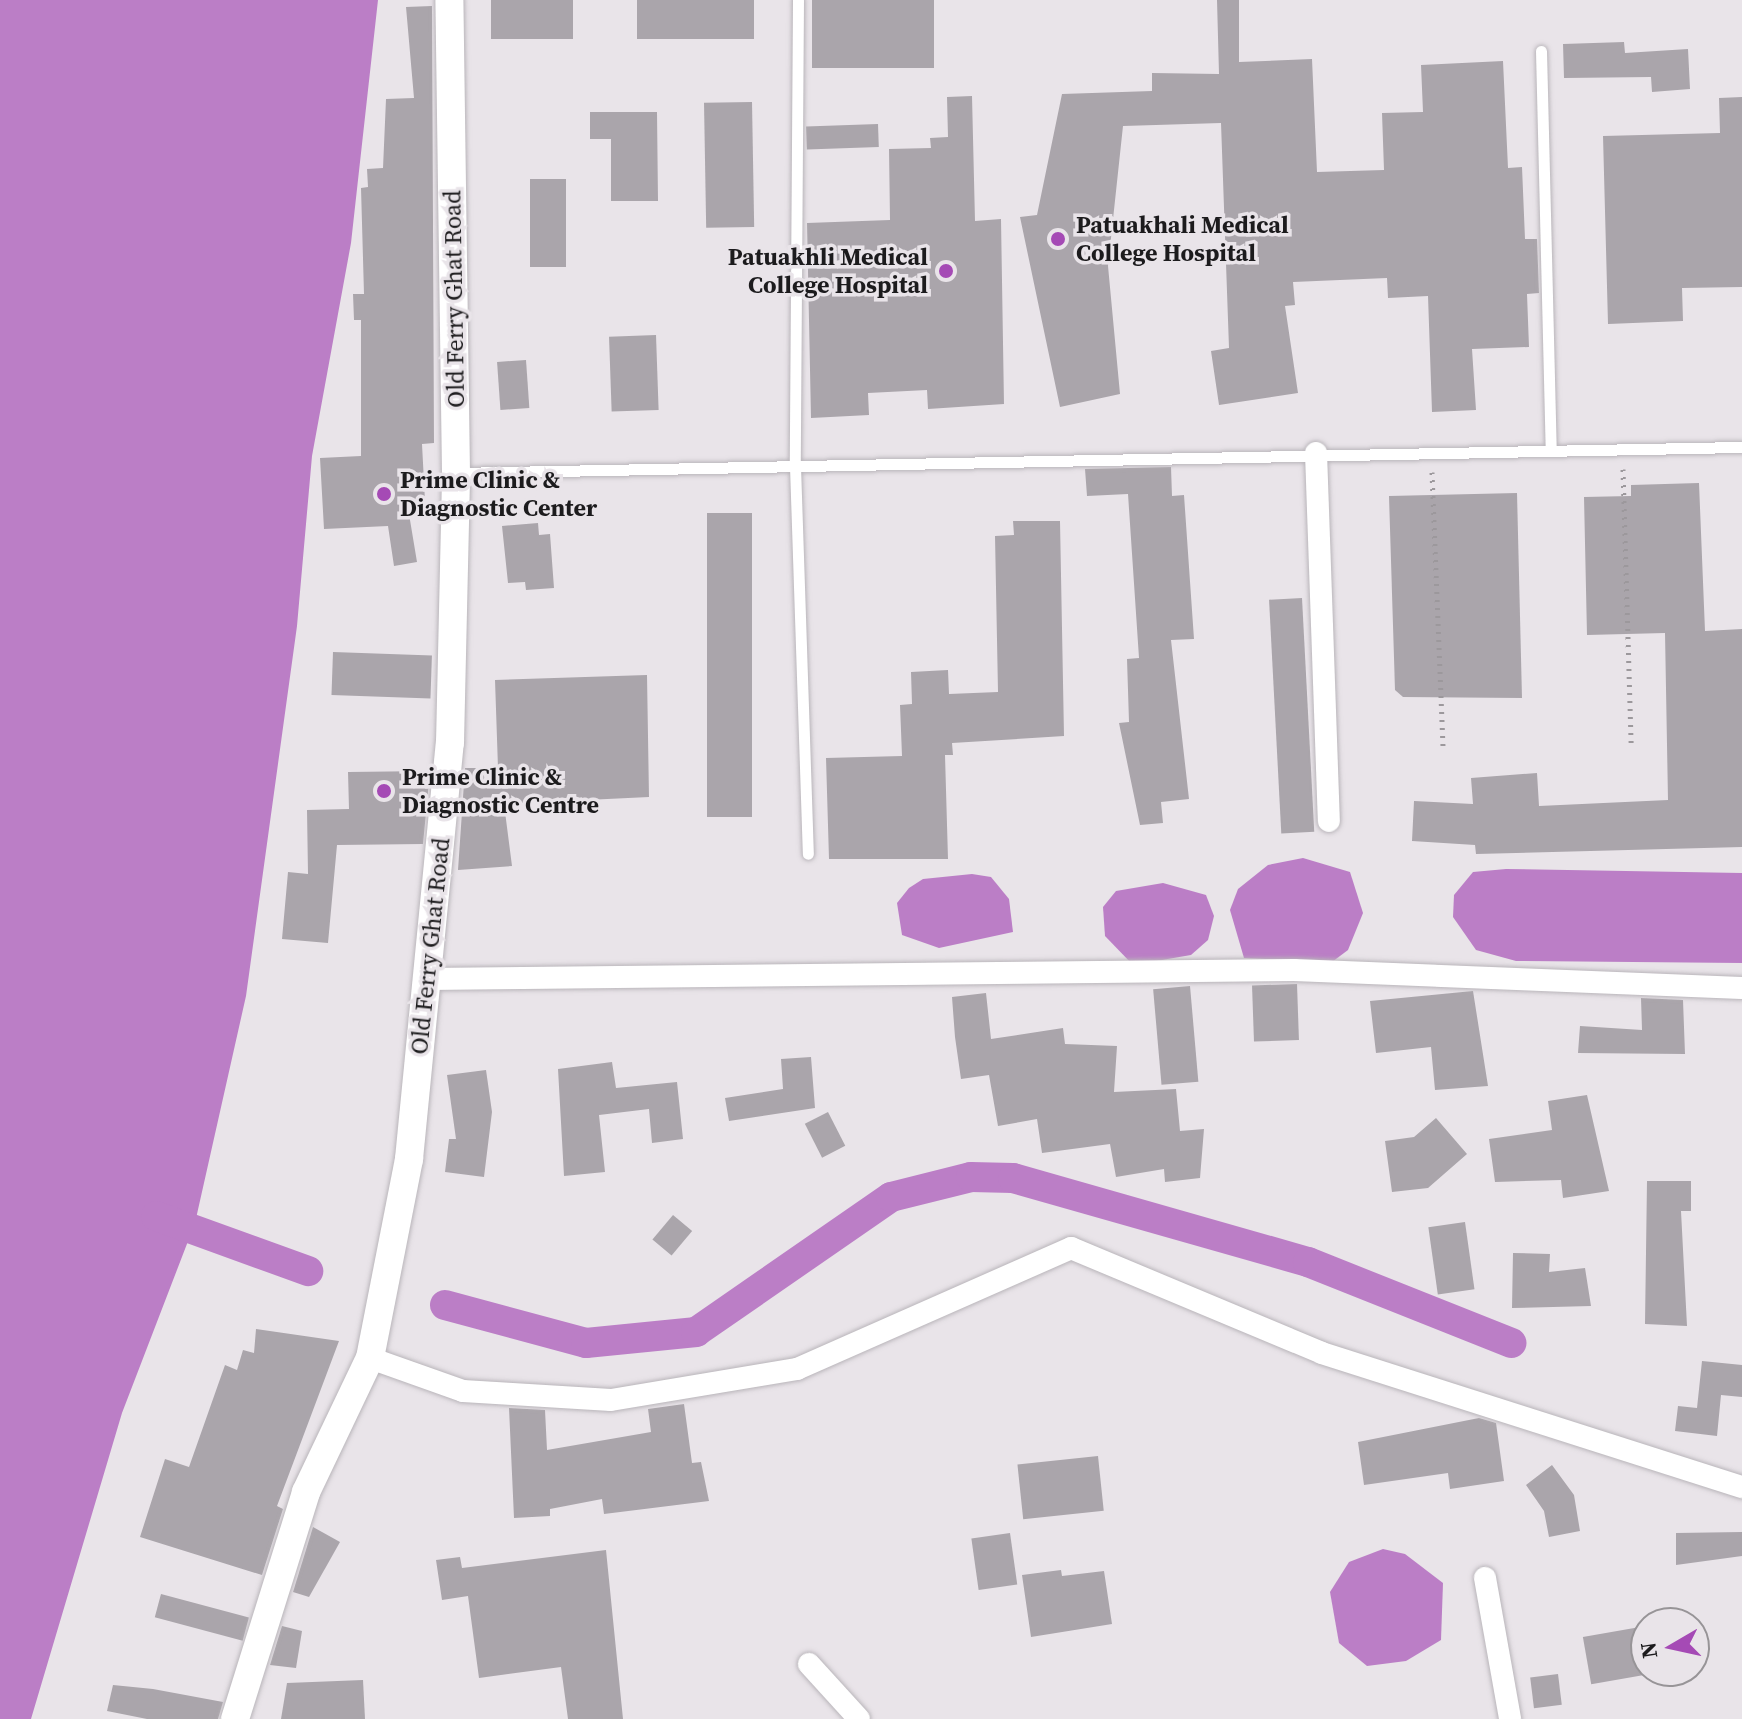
<!DOCTYPE html>
<style>
body{margin:0}
#map{position:relative;width:1742px;height:1719px;overflow:hidden;background:#e9e4e9;font-family:"Source Serif 4",serif}
div>[style]{position:absolute}
.water>*{inset:0;background:#bb7ec6}
.canal>*{height:30px;margin:-15px;padding:0 15px;transform-origin:15px;border-radius:15px;background:#bb7ec6}
.building>*{inset:0;background:#aaa5ab;transform-origin:0 0}
.path>*{height:5px;margin-top:-2.5px;transform-origin:0;background:repeating-linear-gradient(90deg,#9c989c 0 2px,transparent 0 8px)}
.roads{filter:drop-shadow(0 0 2px #b9b5ba) drop-shadow(0 0 2px #b9b5ba)}
.service>*{height:11px;margin:-5.5px;padding:0 5.5px;transform-origin:5.5px;border-radius:5.5px;background:#fff}
.minor>*{height:22px;margin:-11px;padding:0 11px;transform-origin:11px;border-radius:11px;background:#fff}
.tertiary>*{height:28px;margin:-14px;padding:0 14px;transform-origin:14px;border-radius:14px;background:#fff}
.dots>*{width:22px;height:22px;translate:-50% -50%;box-sizing:border-box;border:4px solid #e9e4e9;border-radius:50%}
span{translate:-50% -50%;white-space:nowrap;text-align:center;line-height:1.15;-webkit-text-stroke:7px #e9e4e9;paint-order:stroke}
.poi-label{font-size:24px;color:#1c1b1d;font-weight:700}
.left{translate:0 -50%;text-align:left}
.right{translate:-100% -50%;text-align:right}
.street-label{font-size:24px;color:#1c1b1d}
.north{position:absolute;left:1630px;top:1607px;width:80px;height:80px;box-sizing:border-box;background:#e9e4e9;border:2px solid #979497;border-radius:50%;rotate:261deg;font-size:22px;font-weight:700;line-height:32px;text-align:center;color:#1c1b1d}
.north::after{content:'';display:block;margin:auto;width:28px;height:36px;background:#a54ab5;clip-path:polygon(50% 0,100% 100%,50% 72%,0 100%)}
</style>
<div id="map">
<div class="water">
<div style="clip-path:polygon(0 0,378px 0,351px 243px,312px 456px,297px 626px,246px 996px,195px 1223px,122px 1413px,31px 1719px,0 1719px)"></div>
<div style="clip-path:polygon(1303px 858px,1350px 872px,1363px 913px,1348px 950px,1332px 962px,1244px 958px,1230px 910px,1238px 889px,1268px 865px)"></div>
<div style="clip-path:polygon(1506px 869px,1742px 873px,1742px 963px,1516px 961px,1476px 950px,1453px 917px,1454px 895px,1473px 872px)"></div>
<div style="clip-path:polygon(972px 874px,991px 877px,1009px 899px,1013px 932px,939px 948px,902px 935px,897px 903px,909px 888px,923px 879px)"></div>
<div style="clip-path:polygon(1163px 883px,1206px 895px,1214px 916px,1208px 940px,1191px 955px,1133px 965px,1105px 936px,1103px 907px,1116px 891px)"></div>
<div style="clip-path:polygon(1383px 1549px,1405px 1554px,1443px 1583px,1441px 1640px,1406px 1661px,1367px 1666px,1339px 1643px,1330px 1592px,1349px 1562px)"></div>
</div>
<div class="canal">
<div style="left:156px;top:1216px;width:162px;rotate:19.9deg"></div>
<div style="left:445px;top:1305px;width:146px;rotate:15.1deg"></div>
<div style="left:586px;top:1343px;width:111px;rotate:-5.7deg"></div>
<div style="left:696px;top:1332px;width:237px;rotate:-34.7deg"></div>
<div style="left:891px;top:1197px;width:82px;rotate:-14deg"></div>
<div style="left:971px;top:1177px;width:42px;rotate:1.4deg"></div>
<div style="left:1013px;top:1178px;width:307px;rotate:15.9deg"></div>
<div style="left:1308px;top:1262px;width:219px;rotate:21.7deg"></div>
</div>
<div class="building">
<div style="left:491px;top:0;width:82px;height:39px"></div>
<div style="left:637px;top:0;width:117px;height:39px"></div>
<div style="left:812px;top:0;width:122px;height:68px"></div>
<div style="clip-path:polygon(1217px 0,1239px 0,1239px 62px,1312px 59px,1317px 172px,1384px 170px,1382px 113px,1423px 112px,1421px 65px,1503px 61px,1508px 168px,1522px 167px,1525px 239px,1537px 239px,1539px 293px,1527px 294px,1529px 347px,1472px 349px,1476px 410px,1432px 412px,1428px 296px,1388px 298px,1387px 278px,1293px 282px,1295px 305px,1285px 306px,1298px 393px,1219px 405px,1211px 351px,1229px 348px,1221px 123px,1123px 126px,1108px 266px,1120px 394px,1060px 407px,1020px 217px,1037px 215px,1062px 94px,1152px 91px,1152px 73px,1219px 74px)"></div>
<div style="clip-path:polygon(432px 6px,434px 443px,422px 444px,425px 501px,407px 502px,417px 562px,394px 566px,388px 526px,324px 529px,320px 458px,361px 456px,361px 320px,354px 320px,353px 294px,364px 294px,361px 188px,368px 187px,367px 169px,383px 168px,386px 99px,414px 98px,406px 7px)"></div>
<div style="clip-path:polygon(1624px 42px,1625px 53px,1688px 49px,1690px 89px,1652px 92px,1651px 77px,1564px 78px,1563px 44px)"></div>
<div style="clip-path:polygon(972px 96px,975px 221px,1001px 219px,1004px 404px,928px 409px,927px 390px,868px 393px,869px 415px,811px 418px,807px 223px,890px 220px,889px 149px,931px 148px,930px 138px,948px 137px,947px 97px)"></div>
<div style="clip-path:polygon(1742px 97px,1742px 287px,1682px 288px,1683px 321px,1608px 324px,1603px 136px,1720px 133px,1719px 98px)"></div>
<div style="left:752px;top:102px;width:125px;height:48px;rotate:89deg"></div>
<div style="clip-path:polygon(590px 112px,657px 112px,658px 201px,611px 201px,611px 139px,590px 139px)"></div>
<div style="left:878px;top:124px;width:23px;height:72px;rotate:88deg"></div>
<div style="left:530px;top:179px;width:36px;height:88px"></div>
<div style="left:656px;top:335px;width:75px;height:47px;rotate:88deg"></div>
<div style="left:526px;top:360px;width:48px;height:29px;rotate:86deg"></div>
<div style="clip-path:polygon(1171px 467px,1172px 496px,1184px 495px,1194px 639px,1171px 640px,1189px 799px,1161px 802px,1163px 823px,1140px 825px,1119px 723px,1129px 722px,1127px 659px,1139px 658px,1128px 494px,1087px 496px,1085px 469px)"></div>
<div style="clip-path:polygon(1699px 483px,1705px 631px,1742px 629px,1742px 847px,1476px 854px,1475px 845px,1412px 841px,1414px 801px,1473px 804px,1471px 778px,1537px 773px,1539px 806px,1668px 800px,1665px 633px,1587px 635px,1584px 497px,1631px 496px,1631px 485px)"></div>
<div style="clip-path:polygon(1517px 493px,1522px 698px,1403px 697px,1395px 690px,1389px 496px)"></div>
<div style="left:707px;top:513px;width:45px;height:304px"></div>
<div style="clip-path:polygon(1013px 521px,1060px 521px,1064px 736px,952px 743px,953px 755px,945px 755px,948px 859px,829px 859px,826px 758px,902px 756px,900px 705px,912px 704px,911px 672px,948px 670px,949px 694px,998px 692px,995px 536px,1014px 535px)"></div>
<div style="clip-path:polygon(538px 523px,539px 535px,550px 534px,554px 588px,526px 590px,525px 582px,508px 583px,502px 526px)"></div>
<div style="left:1302px;top:598px;width:234px;height:33px;rotate:87deg"></div>
<div style="left:333px;top:652px;width:99px;height:43px;rotate:2deg"></div>
<div style="clip-path:polygon(647px 675px,649px 797px,504px 804px,512px 866px,458px 870px,465px 768px,498px 768px,495px 680px)"></div>
<div style="clip-path:polygon(430px 771px,423px 844px,337px 845px,328px 943px,282px 939px,288px 872px,308px 874px,307px 810px,349px 809px,348px 772px)"></div>
<div style="left:1297px;top:984px;width:56px;height:45px;rotate:88deg"></div>
<div style="left:1190px;top:986px;width:96px;height:37px;rotate:85deg"></div>
<div style="clip-path:polygon(1473px 991px,1488px 1086px,1435px 1090px,1431px 1047px,1376px 1053px,1370px 1001px)"></div>
<div style="clip-path:polygon(986px 993px,991px 1039px,1063px 1028px,1065px 1044px,1117px 1046px,1114px 1092px,1176px 1089px,1180px 1131px,1204px 1129px,1200px 1178px,1165px 1182px,1164px 1169px,1116px 1177px,1110px 1144px,1042px 1153px,1037px 1119px,998px 1126px,989px 1075px,961px 1079px,955px 1037px,952px 997px)"></div>
<div style="clip-path:polygon(1641px 998px,1683px 1000px,1685px 1054px,1578px 1053px,1580px 1026px,1642px 1030px)"></div>
<div style="clip-path:polygon(811px 1057px,815px 1108px,729px 1121px,725px 1098px,783px 1089px,781px 1059px)"></div>
<div style="clip-path:polygon(612px 1062px,616px 1088px,677px 1082px,683px 1139px,652px 1143px,649px 1109px,599px 1115px,605px 1172px,564px 1176px,558px 1069px)"></div>
<div style="clip-path:polygon(486px 1070px,492px 1112px,484px 1177px,445px 1172px,449px 1139px,456px 1139px,447px 1075px)"></div>
<div style="clip-path:polygon(1587px 1095px,1609px 1191px,1563px 1198px,1561px 1180px,1495px 1182px,1489px 1139px,1552px 1130px,1548px 1101px)"></div>
<div style="left:828px;top:1112px;width:38px;height:26px;rotate:63deg"></div>
<div style="clip-path:polygon(1436px 1118px,1467px 1154px,1428px 1188px,1392px 1192px,1385px 1141px,1414px 1137px)"></div>
<div style="clip-path:polygon(1647px 1181px,1691px 1181px,1691px 1211px,1681px 1211px,1687px 1326px,1645px 1324px)"></div>
<div style="left:673px;top:1215px;width:25px;height:32px;rotate:40deg"></div>
<div style="left:1465px;top:1222px;width:68px;height:37px;rotate:82deg"></div>
<div style="clip-path:polygon(1513px 1253px,1550px 1254px,1549px 1272px,1585px 1268px,1591px 1306px,1512px 1308px)"></div>
<div style="clip-path:polygon(256px 1329px,339px 1341px,277px 1506px,283px 1509px,262px 1575px,140px 1537px,165px 1459px,189px 1467px,225px 1365px,237px 1370px,243px 1350px,254px 1353px)"></div>
<div style="clip-path:polygon(1702px 1361px,1742px 1365px,1742px 1397px,1721px 1395px,1717px 1436px,1675px 1431px,1678px 1406px,1697px 1408px)"></div>
<div style="clip-path:polygon(684px 1404px,692px 1463px,701px 1462px,709px 1501px,604px 1514px,602px 1499px,550px 1509px,550px 1516px,514px 1518px,509px 1408px,545px 1410px,547px 1450px,651px 1432px,648px 1409px)"></div>
<div style="clip-path:polygon(1479px 1418px,1496px 1423px,1504px 1481px,1450px 1489px,1448px 1473px,1364px 1485px,1358px 1442px)"></div>
<div style="left:1098px;top:1456px;width:55px;height:81px;rotate:84deg"></div>
<div style="clip-path:polygon(1552px 1465px,1574px 1495px,1580px 1531px,1549px 1537px,1544px 1511px,1526px 1485px)"></div>
<div style="clip-path:polygon(313px 1527px,340px 1542px,309px 1597px,293px 1592px)"></div>
<div style="clip-path:polygon(1742px 1532px,1742px 1556px,1676px 1565px,1676px 1533px)"></div>
<div style="left:1010px;top:1533px;width:52px;height:39px;rotate:82deg"></div>
<div style="clip-path:polygon(606px 1550px,623px 1719px,568px 1719px,561px 1667px,479px 1678px,468px 1596px,442px 1600px,436px 1560px,460px 1557px,462px 1568px)"></div>
<div style="clip-path:polygon(1061px 1570px,1062px 1576px,1104px 1571px,1112px 1624px,1031px 1637px,1022px 1575px)"></div>
<div style="left:161px;top:1594px;width:91px;height:24px;rotate:15deg"></div>
<div style="clip-path:polygon(282px 1626px,302px 1631px,296px 1668px,270px 1665px)"></div>
<div style="left:1640px;top:1627px;width:48px;height:58px;rotate:80deg"></div>
<div style="left:1558px;top:1674px;width:31px;height:28px;rotate:83deg"></div>
<div style="clip-path:polygon(363px 1680px,365px 1719px,281px 1719px,287px 1683px)"></div>
<div style="clip-path:polygon(113px 1685px,153px 1689px,223px 1702px,218px 1719px,147px 1719px,107px 1711px)"></div>
</div>
<div class="path">
<div style="left:1623px;top:469px;width:276px;rotate:88.3deg"></div>
<div style="left:1432px;top:472px;width:274px;rotate:87.7deg"></div>
</div>
<div class="roads">
<div class="service">
<div style="left:798px;top:0;width:466px;rotate:90.4deg"></div>
<div style="left:795px;top:466px;width:388px;rotate:88.1deg"></div>
<div style="left:1541px;top:51px;width:397px;rotate:88.6deg"></div>
<div style="left:456px;top:473px;width:1286px;rotate:-1.16deg"></div>
</div>
<div class="minor">
<div style="left:1316px;top:453px;width:368px;rotate:88deg"></div>
<div style="left:427px;top:979px;width:867px;rotate:-0.59deg"></div>
<div style="left:1294px;top:970px;width:448px;rotate:2.3deg"></div>
<div style="left:370px;top:1358px;width:99px;rotate:19.5deg"></div>
<div style="left:463px;top:1391px;width:148px;rotate:3.5deg"></div>
<div style="left:611px;top:1400px;width:189px;rotate:-9.5deg"></div>
<div style="left:797px;top:1369px;width:300px;rotate:-23.8deg"></div>
<div style="left:1071px;top:1248px;width:272px;rotate:22.7deg"></div>
<div style="left:1322px;top:1353px;width:441px;rotate:17.7deg"></div>
<div style="left:1485px;top:1578px;width:143px;rotate:79.9deg"></div>
<div style="left:809px;top:1664px;width:74px;rotate:47.7deg"></div>
</div>
<div class="tertiary">
<div style="left:235px;top:1719px;width:238px;rotate:-72.6deg"></div>
<div style="left:306px;top:1492px;width:148px;rotate:-64.5deg"></div>
<div style="left:370px;top:1358px;width:203px;rotate:-78.9deg"></div>
<div style="left:409px;top:1159px;width:418px;rotate:-84.4deg"></div>
<div style="left:450px;top:743px;width:270px;rotate:-88.7deg"></div>
<div style="left:456px;top:473px;width:473px;rotate:-90.8deg"></div>
</div>
</div>
<div class="dots">
<div style="left:1058px;top:239px;background:#a54ab5"></div>
<div style="left:946px;top:271px;background:#a54ab5"></div>
<div style="left:384px;top:494px;background:#a54ab5"></div>
<div style="left:384px;top:791px;background:#a54ab5"></div>
</div>
<div class="poi-label">
<span class="left" style="left:1076px;top:239px">Patuakhali Medical<br>College Hospital</span>
<span class="right" style="left:928px;top:271px">Patuakhli Medical<br>College Hospital</span>
<span class="left" style="left:400px;top:494px">Prime Clinic &amp;<br>Diagnostic Center</span>
<span class="left" style="left:402px;top:791px">Prime Clinic &amp;<br>Diagnostic Centre</span>
</div>
<div class="street-label">
<span style="left:454px;top:299px;rotate:-91deg">Old Ferry Ghat Road</span>
<span style="left:430px;top:946px;rotate:-84deg">Old Ferry Ghat Road</span>
</div>
<div class="north">N</div>
</div>
